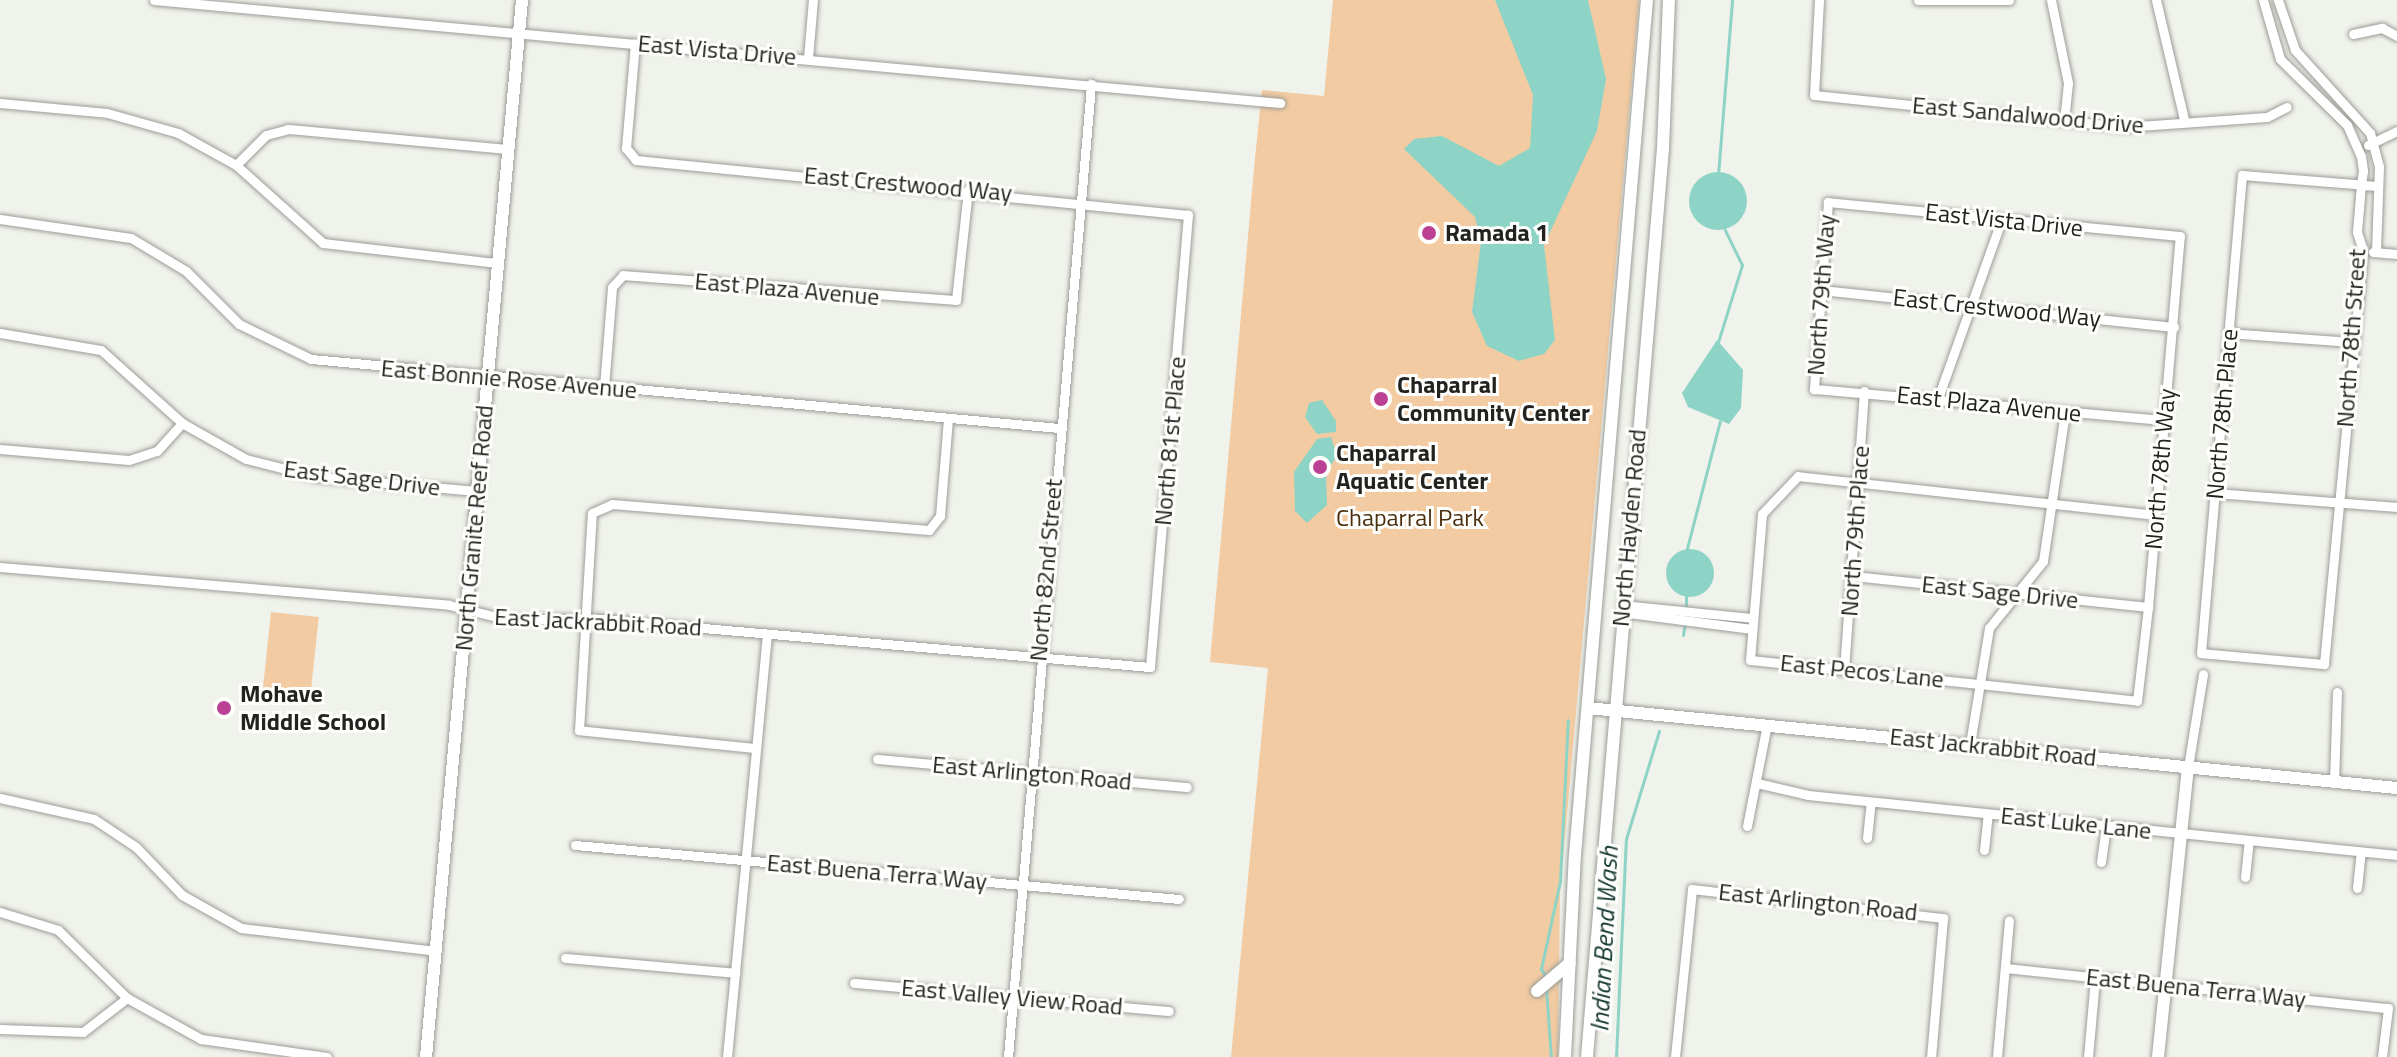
<!DOCTYPE html>
<style>
body{margin:0}
#map{position:relative;width:2397px;height:1057px;overflow:hidden;background:#f0f2ec;font-family:"Titillium Web",sans-serif}
div>[style]{position:absolute}
.green>*{inset:0;background:#f2cba2;transform-origin:0 0}
.water>*{inset:0;background:#8ed4c6}
.round{border-radius:50%}
.stream>*{height:3px;margin:-1.5px;padding:0 1.5px;transform-origin:1.5px;border-radius:1.5px;background:#8ed4c6}
.roads{filter:drop-shadow(0 0 2px #9b9d97) drop-shadow(0 0 2px #9b9d97)}
.street>*{height:9px;margin:-4.5px;padding:0 4.5px;transform-origin:4.5px;border-radius:4.5px;background:#fff}
.secondary>*{height:12px;margin:-6px;padding:0 6px;transform-origin:6px;border-radius:6px;background:#fff}
.dots>*{width:22px;height:22px;translate:-50% -50%;box-sizing:border-box;border:4px solid #fefffc;border-radius:50%}
span{translate:-50% -50%;white-space:nowrap;text-align:center;line-height:1.15;-webkit-text-stroke:6px #fefffc;paint-order:stroke}
.street-label{font-size:24px;color:#222321}
.poi-label{font-size:24px;color:#222321;font-weight:700}
.left{translate:0 -50%;text-align:left}
.park-label{font-size:24px;color:#4b2f0e}
.water-label{font-size:26px;color:#183a34;font-style:italic}
</style>
<div id="map">
<div class="green">
<div style="clip-path:polygon(1333px 0,1639px 0,1560px 894px,1558px 1057px,1231px 1057px,1268px 668px,1210px 662px,1255px 158px,1262px 90px,1324px 96px)"></div>
<div style="left:271px;top:612px;width:48px;height:82px;rotate:6deg"></div>
</div>
<div class="water">
<div style="clip-path:polygon(1495px 0,1588px 0,1606px 79px,1597px 131px,1544px 245px,1555px 340px,1544px 354px,1519px 361px,1487px 346px,1472px 312px,1481px 242px,1475px 217px,1404px 149px,1414px 139px,1442px 136px,1499px 166px,1530px 148px,1533px 95px)"></div>
<div class="round" style="left:1689px;top:172px;width:58px;height:58px"></div>
<div style="clip-path:polygon(1717px 340px,1743px 370px,1741px 408px,1729px 424px,1688px 407px,1682px 393px)"></div>
<div style="clip-path:polygon(1322px 400px,1336px 421px,1336px 432px,1317px 434px,1305px 417px,1309px 403px)"></div>
<div style="clip-path:polygon(1331px 437px,1337px 456px,1326px 472px,1327px 505px,1307px 523px,1295px 511px,1294px 472px,1317px 439px)"></div>
<div class="round" style="left:1666px;top:549px;width:48px;height:48px"></div>
</div>
<div class="stream">
<div style="left:1718px;top:175px;width:176px;rotate:-85.4deg"></div>
<div style="left:1718px;top:342px;width:81px;rotate:-72.7deg"></div>
<div style="left:1742px;top:265px;width:39px;rotate:-116deg"></div>
<div style="left:1685px;top:556px;width:139px;rotate:-75.5deg"></div>
<div style="left:1686px;top:591px;width:17px;rotate:90deg"></div>
<div style="left:1683px;top:635px;width:12px;rotate:-81deg"></div>
<div style="left:1546px;top:976px;width:9px;rotate:-126deg"></div>
<div style="left:1541px;top:969px;width:90px;rotate:-77.8deg"></div>
<div style="left:1560px;top:881px;width:161px;rotate:-87.2deg"></div>
<div style="left:1546px;top:988px;width:69px;rotate:85.9deg"></div>
<div style="left:1616px;top:1057px;width:218px;rotate:-87.4deg"></div>
<div style="left:1626px;top:839px;width:113px;rotate:-73deg"></div>
</div>
<div class="roads">
<div class="street">
<div style="left:154px;top:0;width:1131px;rotate:5.23deg"></div>
<div style="left:1819px;top:0;width:95px;rotate:93deg"></div>
<div style="left:1814px;top:95px;width:312px;rotate:5.9deg"></div>
<div style="left:2124px;top:127px;width:143px;rotate:-4deg"></div>
<div style="left:2267px;top:117px;width:22px;rotate:-27deg"></div>
<div style="left:1918px;top:0;width:91px"></div>
<div style="left:2051px;top:0;width:85px;rotate:78.4deg"></div>
<div style="left:2068px;top:83px;width:38px;rotate:96deg"></div>
<div style="left:2156px;top:0;width:122px;rotate:76.8deg"></div>
<div style="left:2263px;top:0;width:61px;rotate:73.9deg"></div>
<div style="left:2280px;top:59px;width:94px;rotate:44.6deg"></div>
<div style="left:2347px;top:125px;width:34px;rotate:66deg"></div>
<div style="left:2361px;top:156px;width:15px;rotate:82deg"></div>
<div style="left:2363px;top:171px;width:14px;rotate:98deg"></div>
<div style="left:2361px;top:185px;width:47px;rotate:94.9deg"></div>
<div style="left:2357px;top:232px;width:20px;rotate:72deg"></div>
<div style="left:2363px;top:251px;width:415px;rotate:95.4deg"></div>
<div style="left:2324px;top:664px;width:123px;rotate:-174.9deg"></div>
<div style="left:2201px;top:653px;width:480px;rotate:-85.1deg"></div>
<div style="left:2242px;top:175px;width:113px;rotate:4.6deg"></div>
<div style="left:2355px;top:184px;width:6px;rotate:9deg"></div>
<div style="left:2361px;top:185px;width:17px;rotate:3deg"></div>
<div style="left:2278px;top:0;width:53px;rotate:71.2deg"></div>
<div style="left:2295px;top:50px;width:112px;rotate:47.9deg"></div>
<div style="left:2370px;top:133px;width:34px;rotate:75deg"></div>
<div style="left:2379px;top:166px;width:86px;rotate:92deg"></div>
<div style="left:2353px;top:34px;width:30px;rotate:-12deg"></div>
<div style="left:2382px;top:28px;width:17px;rotate:28deg"></div>
<div style="left:808px;top:58px;width:58px;rotate:-85.1deg"></div>
<div style="left:0;top:103px;width:107px;rotate:5.3deg"></div>
<div style="left:107px;top:113px;width:74px;rotate:15.7deg"></div>
<div style="left:178px;top:133px;width:66px;rotate:28.9deg"></div>
<div style="left:236px;top:165px;width:117px;rotate:41.9deg"></div>
<div style="left:323px;top:243px;width:175px;rotate:6.6deg"></div>
<div style="left:2368px;top:145px;width:32px;rotate:-26deg"></div>
<div style="left:236px;top:165px;width:42px;rotate:-45deg"></div>
<div style="left:266px;top:135px;width:23px;rotate:-15deg"></div>
<div style="left:288px;top:129px;width:221px;rotate:5.2deg"></div>
<div style="left:0;top:219px;width:132px;rotate:8.3deg"></div>
<div style="left:131px;top:238px;width:64px;rotate:31deg"></div>
<div style="left:186px;top:271px;width:75px;rotate:45deg"></div>
<div style="left:239px;top:324px;width:80px;rotate:25.9deg"></div>
<div style="left:311px;top:359px;width:751px;rotate:5.27deg"></div>
<div style="left:2373px;top:252px;width:24px;rotate:5deg"></div>
<div style="left:1821px;top:290px;width:355px;rotate:6deg"></div>
<div style="left:0;top:333px;width:102px;rotate:9.6deg"></div>
<div style="left:101px;top:350px;width:109px;rotate:42deg"></div>
<div style="left:182px;top:423px;width:73px;rotate:29.4deg"></div>
<div style="left:246px;top:459px;width:73px;rotate:14.2deg"></div>
<div style="left:317px;top:477px;width:162px;rotate:5deg"></div>
<div style="left:2228px;top:333px;width:123px;rotate:4.2deg"></div>
<div style="left:604px;top:387px;width:100px;rotate:-85.4deg"></div>
<div style="left:612px;top:287px;width:16px;rotate:-47deg"></div>
<div style="left:623px;top:275px;width:334px;rotate:4.3deg"></div>
<div style="left:956px;top:300px;width:111px;rotate:-83.8deg"></div>
<div style="left:1938px;top:398px;width:188px;rotate:-70.4deg"></div>
<div style="left:0;top:449px;width:129px;rotate:4.9deg"></div>
<div style="left:129px;top:460px;width:29px;rotate:-18deg"></div>
<div style="left:157px;top:451px;width:38px;rotate:-48deg"></div>
<div style="left:2215px;top:493px;width:183px;rotate:4.4deg"></div>
<div style="left:2156px;top:515px;width:360px;rotate:-173.8deg"></div>
<div style="left:1798px;top:476px;width:52px;rotate:133.5deg"></div>
<div style="left:1762px;top:514px;width:146px;rotate:94.7deg"></div>
<div style="left:1750px;top:660px;width:389px;rotate:6deg"></div>
<div style="left:2137px;top:701px;width:95px;rotate:-83.3deg"></div>
<div style="left:2148px;top:607px;width:372px;rotate:-85.1deg"></div>
<div style="left:2180px;top:236px;width:354px;rotate:-174.5deg"></div>
<div style="left:1828px;top:202px;width:188px;rotate:94.3deg"></div>
<div style="left:1814px;top:389px;width:351px;rotate:5.1deg"></div>
<div style="left:0;top:567px;width:451px;rotate:4.8deg"></div>
<div style="left:449px;top:605px;width:58px;rotate:14deg"></div>
<div style="left:505px;top:619px;width:95px"></div>
<div style="left:600px;top:619px;width:552px;rotate:4.99deg"></div>
<div style="left:1150px;top:667px;width:454px;rotate:-85.2deg"></div>
<div style="left:1188px;top:215px;width:555px;rotate:-174.31deg"></div>
<div style="left:636px;top:160px;width:16px;rotate:-130deg"></div>
<div style="left:626px;top:148px;width:105px;rotate:-85.1deg"></div>
<div style="left:1853px;top:576px;width:297px;rotate:6deg"></div>
<div style="left:1622px;top:605px;width:132px;rotate:5.7deg"></div>
<div style="left:1621px;top:612px;width:132px;rotate:7.4deg"></div>
<div style="left:1844px;top:670px;width:280px;rotate:-85.9deg"></div>
<div style="left:1970px;top:744px;width:118px;rotate:-80.7deg"></div>
<div style="left:1989px;top:628px;width:86px;rotate:-51.1deg"></div>
<div style="left:2043px;top:561px;width:151px;rotate:-81.6deg"></div>
<div style="left:755px;top:748px;width:177px;rotate:-174.2deg"></div>
<div style="left:579px;top:730px;width:217px;rotate:-86.6deg"></div>
<div style="left:592px;top:513px;width:22px;rotate:-24deg"></div>
<div style="left:612px;top:504px;width:318px;rotate:4.7deg"></div>
<div style="left:929px;top:530px;width:18px;rotate:-52deg"></div>
<div style="left:940px;top:516px;width:98px;rotate:-85.3deg"></div>
<div style="left:877px;top:759px;width:311px;rotate:5.2deg"></div>
<div style="left:2188px;top:767px;width:94px;rotate:-80.8deg"></div>
<div style="left:2334px;top:782px;width:90px;rotate:-88.1deg"></div>
<div style="left:1757px;top:783px;width:52px;rotate:13.2deg"></div>
<div style="left:1808px;top:795px;width:592px;rotate:5.82deg"></div>
<div style="left:0;top:798px;width:96px;rotate:12.6deg"></div>
<div style="left:94px;top:819px;width:50px;rotate:33.7deg"></div>
<div style="left:136px;top:847px;width:66px;rotate:46.2deg"></div>
<div style="left:182px;top:895px;width:68px;rotate:29.2deg"></div>
<div style="left:241px;top:928px;width:196px;rotate:6.7deg"></div>
<div style="left:1747px;top:826px;width:104px;rotate:-78.9deg"></div>
<div style="left:1867px;top:838px;width:36px;rotate:-84deg"></div>
<div style="left:575px;top:845px;width:606px;rotate:5.11deg"></div>
<div style="left:1984px;top:850px;width:36px;rotate:-84deg"></div>
<div style="left:2101px;top:862px;width:36px;rotate:-82deg"></div>
<div style="left:2245px;top:877px;width:37px;rotate:-84deg"></div>
<div style="left:2357px;top:888px;width:36px;rotate:-84deg"></div>
<div style="left:0;top:912px;width:61px;rotate:17.2deg"></div>
<div style="left:58px;top:930px;width:97px;rotate:44.6deg"></div>
<div style="left:127px;top:998px;width:85px;rotate:29deg"></div>
<div style="left:201px;top:1039px;width:127px;rotate:8.1deg"></div>
<div style="left:565px;top:958px;width:171px;rotate:5deg"></div>
<div style="left:2005px;top:968px;width:385px;rotate:6deg"></div>
<div style="left:2388px;top:1008px;width:49px;rotate:97deg"></div>
<div style="left:854px;top:983px;width:316px;rotate:5.1deg"></div>
<div style="left:0;top:1029px;width:83px;rotate:2.1deg"></div>
<div style="left:83px;top:1032px;width:56px;rotate:-37.7deg"></div>
<div style="left:727px;top:1057px;width:425px;rotate:-84.6deg"></div>
<div style="left:1008px;top:1057px;width:977px;rotate:-85.12deg"></div>
<div style="left:1675px;top:1057px;width:169px;rotate:-84.2deg"></div>
<div style="left:1692px;top:889px;width:253px;rotate:6.6deg"></div>
<div style="left:1943px;top:918px;width:140px;rotate:94.9deg"></div>
<div style="left:1997px;top:1057px;width:137px;rotate:-85deg"></div>
<div style="left:2088px;top:1057px;width:79px;rotate:-84.9deg"></div>
</div>
<div class="secondary">
<div style="left:1588px;top:708px;width:813px;rotate:5.65deg"></div>
<div style="left:1537px;top:991px;width:43px;rotate:-40.3deg"></div>
<div style="left:426px;top:1057px;width:1061px;rotate:-84.81deg"></div>
<div style="left:1565px;top:1057px;width:202px;rotate:-87.2deg"></div>
<div style="left:1575px;top:855px;width:858px;rotate:-85.19deg"></div>
<div style="left:1587px;top:1057px;width:912px;rotate:-85.22deg"></div>
<div style="left:1663px;top:148px;width:148px;rotate:-87.7deg"></div>
<div style="left:2158px;top:1057px;width:292px;rotate:-84.1deg"></div>
</div>
</div>
<div class="dots">
<div style="left:1429px;top:233px;background:#bb4194"></div>
<div style="left:1381px;top:399px;background:#bb4194"></div>
<div style="left:1320px;top:467px;background:#bb4194"></div>
<div style="left:224px;top:708px;background:#bb4194"></div>
</div>
<div class="street-label">
<span style="left:717px;top:50px;rotate:5deg">East Vista Drive</span>
<span style="left:2028px;top:115px;rotate:5deg">East Sandalwood Drive</span>
<span style="left:908px;top:184px;rotate:5deg">East Crestwood Way</span>
<span style="left:2004px;top:220px;rotate:6deg">East Vista Drive</span>
<span style="left:787px;top:289px;rotate:5deg">East Plaza Avenue</span>
<span style="left:1821px;top:295px;rotate:-86deg">North 79th Way</span>
<span style="left:1997px;top:308px;rotate:6deg">East Crestwood Way</span>
<span style="left:2351px;top:338px;rotate:-86deg">North 78th Street</span>
<span style="left:509px;top:379px;rotate:5deg">East Bonnie Rose Avenue</span>
<span style="left:1989px;top:404px;rotate:6deg">East Plaza Avenue</span>
<span style="left:2222px;top:414px;rotate:-85deg">North 78th Place</span>
<span style="left:1170px;top:441px;rotate:-85deg">North 81st Place</span>
<span style="left:2160px;top:469px;rotate:-85deg">North 78th Way</span>
<span style="left:362px;top:478px;rotate:7deg">East Sage Drive</span>
<span style="left:474px;top:528px;rotate:-85deg">North Granite Reef Road</span>
<span style="left:1629px;top:528px;rotate:-85deg">North Hayden Road</span>
<span style="left:1855px;top:531px;rotate:-86deg">North 79th Place</span>
<span style="left:1046px;top:570px;rotate:-85deg">North 82nd Street</span>
<span style="left:2000px;top:592px;rotate:6deg">East Sage Drive</span>
<span style="left:598px;top:622px;rotate:3deg">East Jackrabbit Road</span>
<span style="left:1862px;top:671px;rotate:6deg">East Pecos Lane</span>
<span style="left:1993px;top:747px;rotate:6deg">East Jackrabbit Road</span>
<span style="left:1032px;top:773px;rotate:5deg">East Arlington Road</span>
<span style="left:2076px;top:823px;rotate:6deg">East Luke Lane</span>
<span style="left:877px;top:872px;rotate:5deg">East Buena Terra Way</span>
<span style="left:1818px;top:902px;rotate:6deg">East Arlington Road</span>
<span style="left:2196px;top:988px;rotate:6deg">East Buena Terra Way</span>
<span style="left:1012px;top:997px;rotate:5deg">East Valley View Road</span>
</div>
<div class="poi-label">
<span class="left" style="left:1445px;top:233px">Ramada 1</span>
<span class="left" style="left:1397px;top:399px">Chaparral<br>Community Center</span>
<span class="left" style="left:1336px;top:467px">Chaparral<br>Aquatic Center</span>
<span class="left" style="left:240px;top:708px">Mohave<br>Middle School</span>
</div>
<div class="park-label">
<span style="left:1410px;top:518px">Chaparral Park</span>
</div>
<div class="water-label">
<span style="left:1604px;top:939px;rotate:-87deg">Indian Bend Wash</span>
</div>
</div>
